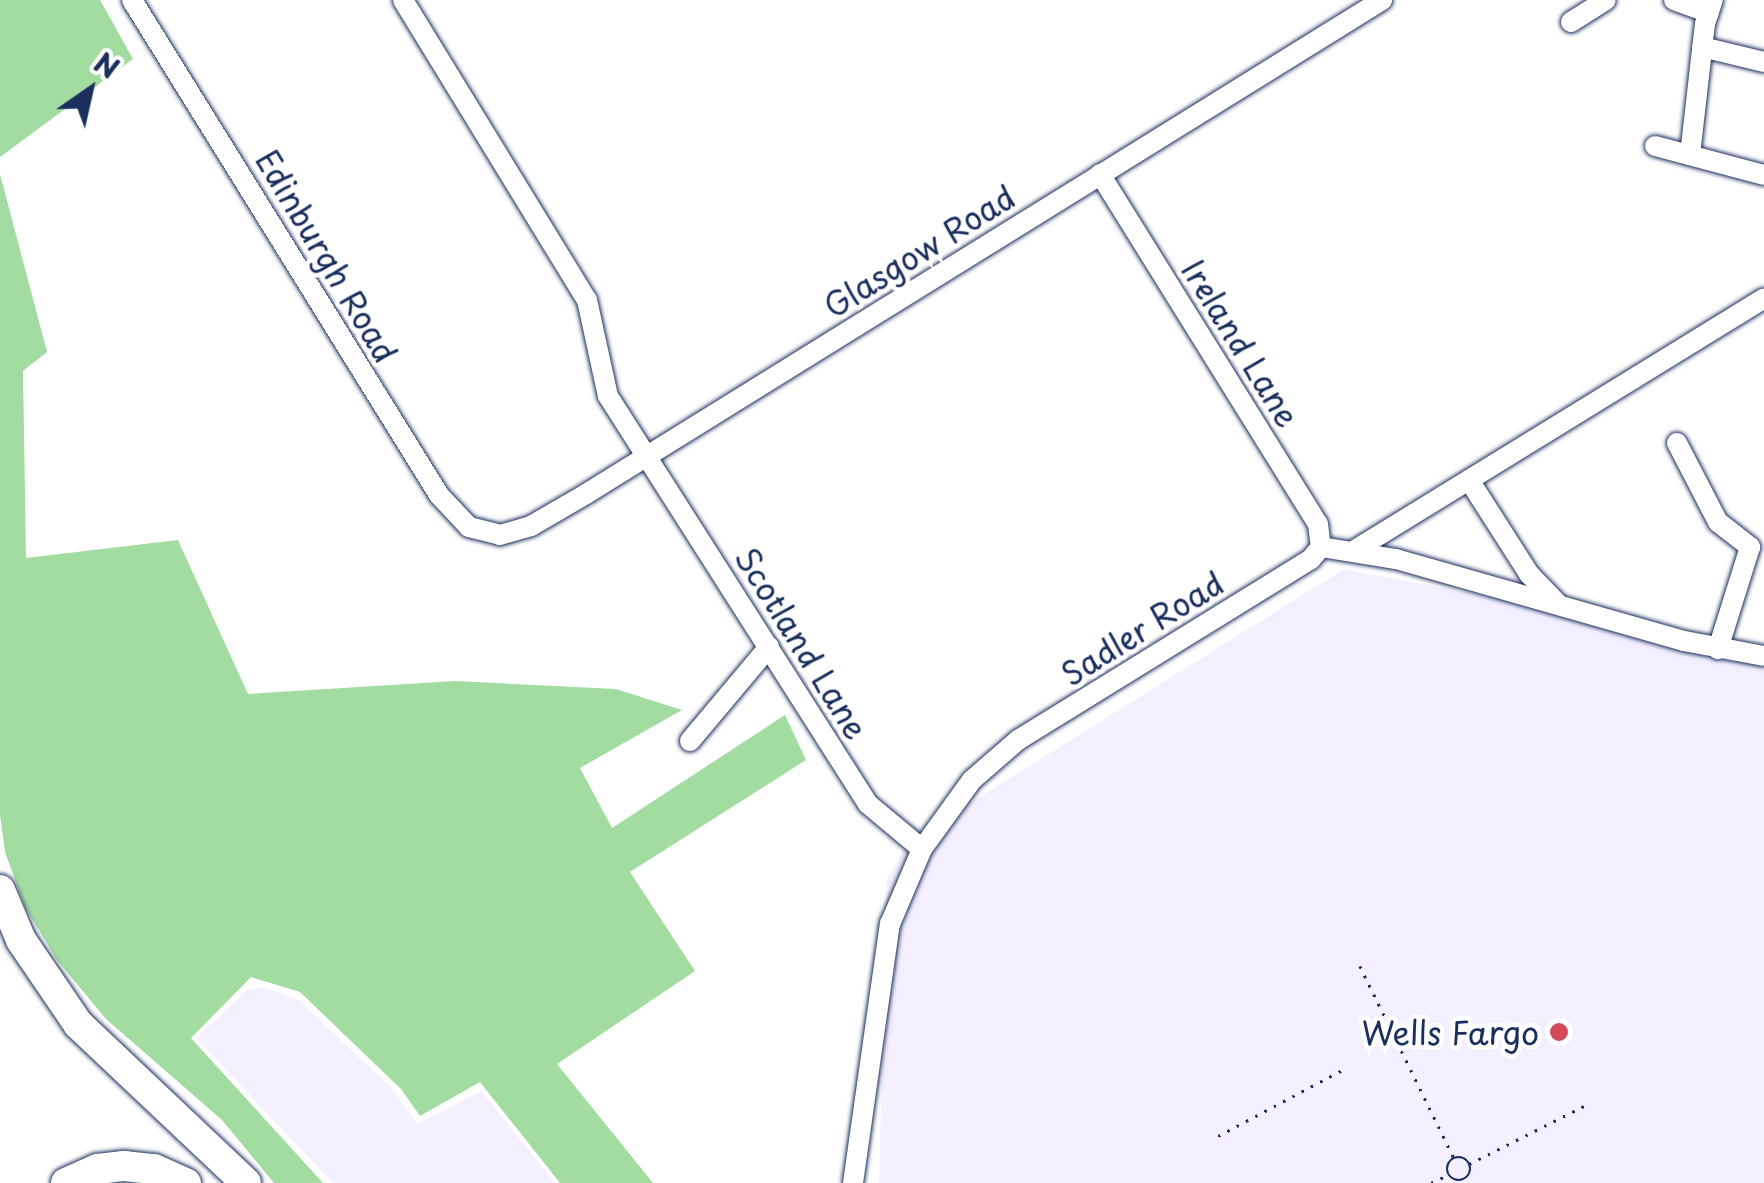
<!DOCTYPE html>
<style>
body{margin:0}
#map{position:relative;width:1764px;height:1183px;overflow:hidden;background:#fff;font-family:"Playpen Sans",sans-serif}
div>[style]{position:absolute}
.built>*{inset:0;background:#f4f0ff}
.green>*{inset:0;background:#a2dca1}
.path>*{height:2.5px;margin-top:-1.25px;transform-origin:0;background:repeating-linear-gradient(90deg,#1b2f5e 0 2.5px,transparent 0 10.5px)}
.path>.ring{margin:-1.25px;padding:0;box-sizing:content-box;background:none;border:2.5px solid #1b2f5e;border-radius:50%}
.roads{filter:drop-shadow(0 0 2px #1b2f5e) drop-shadow(0 0 2px #1b2f5e)}
.minor>*{height:20px;margin:-10px;padding:0 10px;transform-origin:10px;border-radius:10px;background:#fff}
.highway>*{height:30px;margin:-15px;padding:0 15px;transform-origin:15px;border-radius:15px;background:#fff}
.dots>*{width:28px;height:28px;translate:-50% -50%;box-sizing:border-box;border:5px solid #fff;border-radius:50%}
span{translate:-50% -50%;white-space:nowrap;text-align:center;line-height:1.15;-webkit-text-stroke:9px #fff;paint-order:stroke}
.street-label{font-size:32px;color:#1b2f5e}
.poi-label{font-size:32px;color:#1b2f5e}
.right{translate:-100% -50%;text-align:right}
.north{position:absolute;left:40px;top:40px;width:100px;height:100px;-webkit-text-stroke:8px #fff;paint-order:stroke;rotate:34deg;font-size:28px;font-weight:700;line-height:40px;text-align:center;color:#1b2f5e}
.north::after{content:'';display:block;margin:auto;width:35px;height:45px;background:#1b2f5e;clip-path:polygon(50% 0,100% 100%,50% 72%,0 100%)}
</style>
<div id="map">
<div class="built">
<div style="clip-path:polygon(1344px 569px,1764px 650px,1764px 1183px,879px 1183px,887px 880px,908px 842px)"></div>
<div style="clip-path:polygon(263px 987px,299px 1000px,393px 1090px,417px 1124px,481px 1091px,555px 1183px,333px 1183px,196px 1038px,247px 990px)"></div>
</div>
<div class="green">
<div style="clip-path:polygon(0 0,100px 0,133px 59px,0 157px)"></div>
<div style="clip-path:polygon(0 174px,47px 352px,23px 371px,26px 558px,178px 540px,248px 694px,455px 681px,616px 689px,682px 710px,580px 768px,612px 828px,785px 715px,806px 760px,630px 872px,695px 971px,557px 1064px,653px 1183px,560px 1183px,480px 1082px,420px 1116px,401px 1089px,300px 992px,251px 977px,191px 1038px,323px 1183px,274px 1183px,222px 1120px,106px 1019px,57px 960px,25px 907px,5px 852px,0 815px)"></div>
</div>
<div class="path">
<div style="left:1360px;top:966px;width:214px;rotate:63.9deg"></div>
<div style="left:1218px;top:1136px;width:143px;rotate:-28deg"></div>
<div class="ring" style="left:1447px;top:1157px;width:21.5px;height:21.5px"></div>
<div style="left:1469px;top:1164px;width:129px;rotate:-26.8deg"></div>
<div style="left:1431px;top:1183px;width:19px;rotate:-25deg"></div>
</div>
<div class="roads">
<div class="minor">
<div style="left:132px;top:0;width:582px;rotate:58.19deg"></div>
<div style="left:439px;top:495px;width:44px;rotate:46.8deg"></div>
<div style="left:469px;top:527px;width:32px;rotate:14deg"></div>
<div style="left:500px;top:535px;width:32px;rotate:-16deg"></div>
<div style="left:531px;top:526px;width:64px;rotate:-30.2deg"></div>
<div style="left:586px;top:494px;width:937px;rotate:-31.82deg"></div>
<div style="left:403px;top:0;width:352px;rotate:58.5deg"></div>
<div style="left:587px;top:300px;width:98px;rotate:77.7deg"></div>
<div style="left:608px;top:396px;width:484px;rotate:57.5deg"></div>
<div style="left:868px;top:804px;width:70px;rotate:39.8deg"></div>
<div style="left:1674px;top:0;width:37px;rotate:20deg"></div>
<div style="left:1571px;top:22px;width:41px;rotate:-32.2deg"></div>
<div style="left:1702px;top:47px;width:64px;rotate:13.6deg"></div>
<div style="left:1655px;top:146px;width:113px;rotate:14.9deg"></div>
<div style="left:1690px;top:155px;width:132px;rotate:-83.5deg"></div>
<div style="left:1705px;top:24px;width:25px;rotate:-72deg"></div>
<div style="left:1100px;top:174px;width:412px;rotate:58.1deg"></div>
<div style="left:1318px;top:524px;width:23px;rotate:83deg"></div>
<div style="left:1677px;top:443px;width:89px;rotate:62.6deg"></div>
<div style="left:1718px;top:522px;width:41px;rotate:38deg"></div>
<div style="left:1750px;top:547px;width:107px;rotate:107.4deg"></div>
<div style="left:1469px;top:480px;width:112px;rotate:57.4deg"></div>
<div style="left:1529px;top:574px;width:42px;rotate:46deg"></div>
<div style="left:1321px;top:547px;width:76px;rotate:9.1deg"></div>
<div style="left:1396px;top:559px;width:299px;rotate:15.9deg"></div>
<div style="left:1684px;top:641px;width:81px;rotate:10.6deg"></div>
<div style="left:1355px;top:550px;width:480px;rotate:-31.6deg"></div>
<div style="left:690px;top:741px;width:123px;rotate:-50deg"></div>
<div style="left:853px;top:1183px;width:262px;rotate:-81.9deg"></div>
<div style="left:890px;top:924px;width:82px;rotate:-66.9deg"></div>
<div style="left:922px;top:849px;width:85px;rotate:-54.1deg"></div>
<div style="left:972px;top:780px;width:61px;rotate:-41deg"></div>
<div style="left:1018px;top:740px;width:344px;rotate:-31.7deg"></div>
<div style="left:1311px;top:559px;width:16px;rotate:-50deg"></div>
</div>
<div class="highway">
<div style="left:0;top:890px;width:54px;rotate:67.2deg"></div>
<div style="left:21px;top:940px;width:102px;rotate:55.8deg"></div>
<div style="left:78px;top:1024px;width:231px;rotate:43.4deg"></div>
<div style="left:66px;top:1183px;width:35px;rotate:-24deg"></div>
<div style="left:98px;top:1169px;width:26px;rotate:-7deg"></div>
<div style="left:124px;top:1166px;width:30px;rotate:6deg"></div>
<div style="left:154px;top:1169px;width:35px;rotate:24deg"></div>
</div>
</div>
<div class="dots">
<div style="left:1559px;top:1032px;background:#d1495b"></div>
</div>
<div class="street-label">
<span style="left:919px;top:251px;rotate:-32deg">Glasgow Road</span>
<span style="left:327px;top:256px;rotate:59deg">Edinburgh Road</span>
<span style="left:1241px;top:343px;rotate:58deg">Ireland Lane</span>
<span style="left:1142px;top:628px;rotate:-32deg">Sadler Road</span>
<span style="left:802px;top:643px;rotate:58deg">Scotland Lane</span>
</div>
<div class="poi-label">
<span class="right" style="left:1539px;top:1032px">Wells Fargo</span>
</div>
<div class="north">N</div>
</div>
